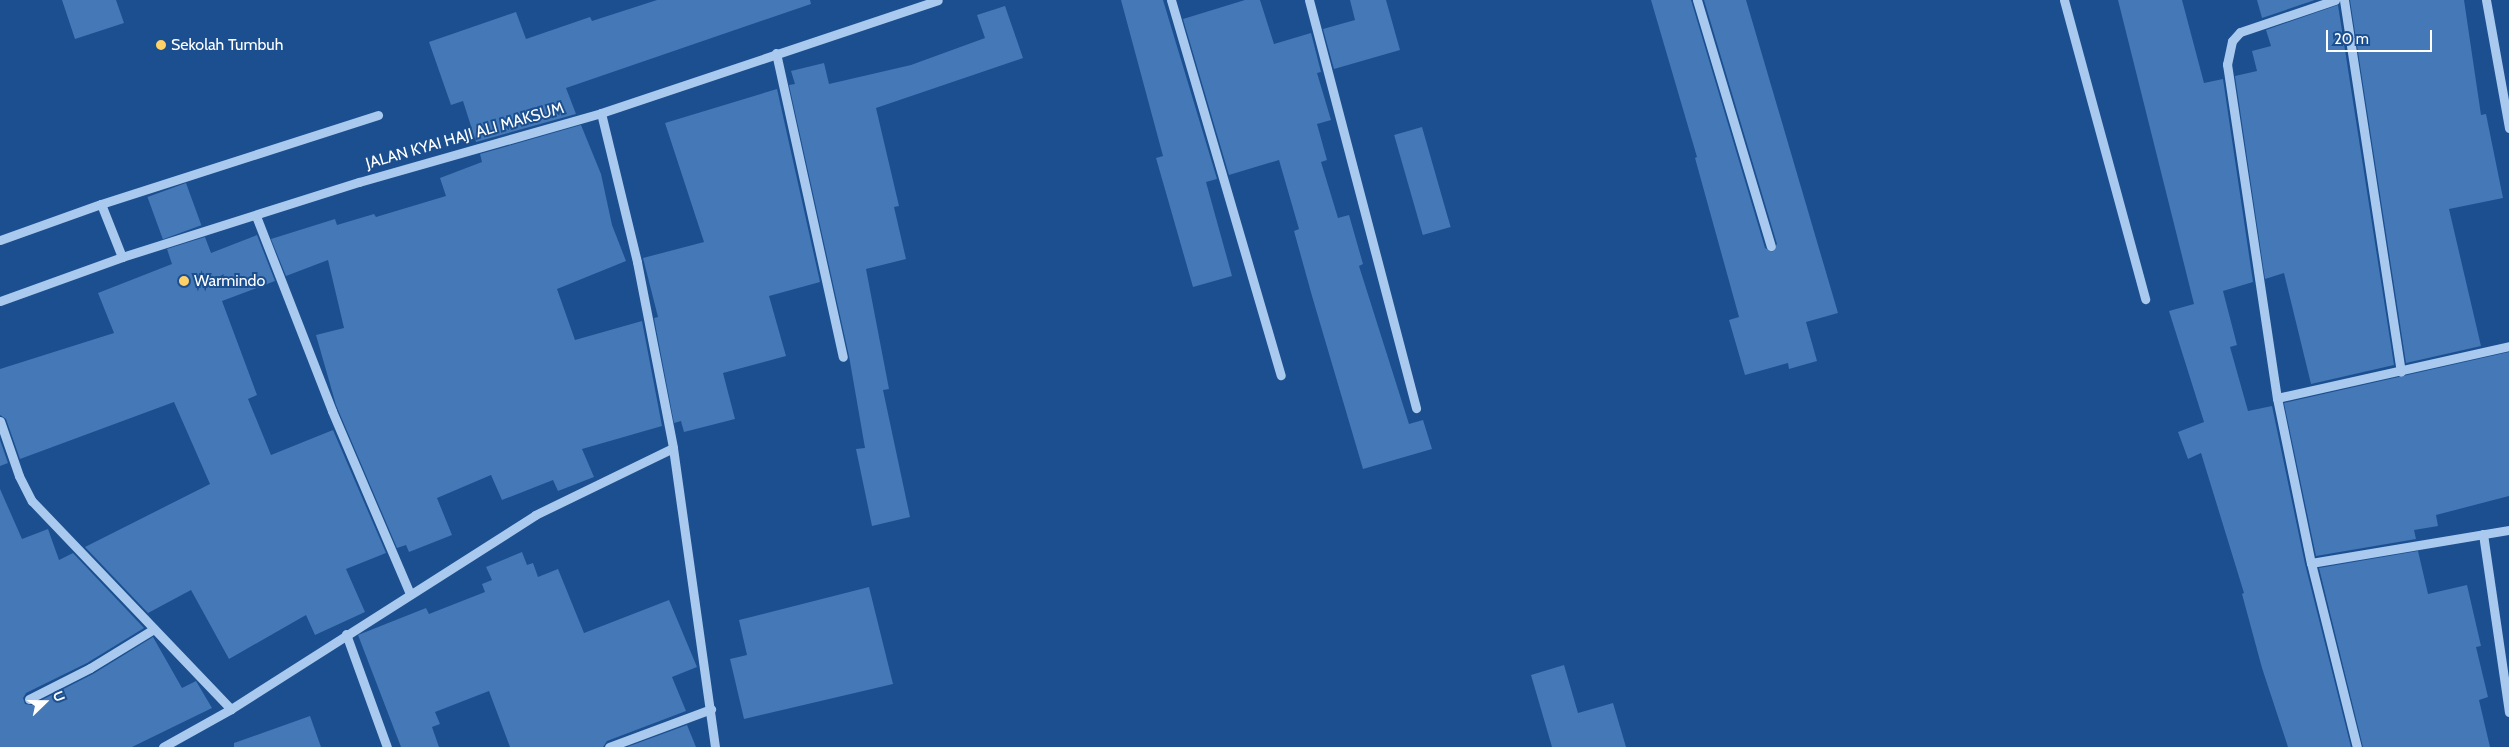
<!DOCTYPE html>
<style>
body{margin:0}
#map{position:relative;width:2509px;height:747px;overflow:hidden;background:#1b4f8f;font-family:Cabin,sans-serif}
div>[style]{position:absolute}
.building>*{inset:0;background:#4478b7;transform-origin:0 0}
.minor>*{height:9px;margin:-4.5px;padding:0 4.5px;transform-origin:4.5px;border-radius:4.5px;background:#a9c9ee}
.dots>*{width:14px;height:14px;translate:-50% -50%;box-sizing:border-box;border:2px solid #1b4f8f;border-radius:50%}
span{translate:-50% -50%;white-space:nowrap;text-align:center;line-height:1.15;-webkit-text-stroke:4px #1b4f8f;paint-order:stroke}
.poi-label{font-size:16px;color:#fff}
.left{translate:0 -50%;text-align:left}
.street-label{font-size:16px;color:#fff}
.north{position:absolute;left:20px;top:677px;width:50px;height:50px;-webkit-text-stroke:4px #1b4f8f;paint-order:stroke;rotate:68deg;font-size:14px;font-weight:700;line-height:20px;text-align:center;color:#fff}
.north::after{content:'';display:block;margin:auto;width:18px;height:22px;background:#fff;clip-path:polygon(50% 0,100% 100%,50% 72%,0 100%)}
.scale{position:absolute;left:2326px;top:30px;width:106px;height:22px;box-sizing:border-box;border:2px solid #fff;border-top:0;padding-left:6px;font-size:15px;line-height:18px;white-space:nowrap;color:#fff;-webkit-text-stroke:4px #1b4f8f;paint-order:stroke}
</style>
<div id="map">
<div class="building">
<div style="clip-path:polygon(62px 0,116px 0,124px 23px,75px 39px)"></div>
<div style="clip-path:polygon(657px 0,810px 0,811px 4px,566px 88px,576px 114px,476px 142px,463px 101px,451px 105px,429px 42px,516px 12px,526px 39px,590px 17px,592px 21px)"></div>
<div style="clip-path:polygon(1121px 0,1163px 0,1217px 179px,1206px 182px,1232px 276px,1193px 287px,1156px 158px,1163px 156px)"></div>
<div style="clip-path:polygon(1245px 0,1260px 0,1274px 44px,1311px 33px,1321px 72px,1317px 73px,1331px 120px,1317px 124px,1327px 160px,1321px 162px,1338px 218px,1349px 215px,1363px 264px,1359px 266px,1409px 424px,1423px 420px,1432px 449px,1363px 469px,1312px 296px,1294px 231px,1299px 229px,1279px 160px,1229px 175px,1183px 19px)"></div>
<div style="clip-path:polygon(1350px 0,1386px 0,1400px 50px,1334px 69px,1323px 29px,1355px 20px)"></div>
<div style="clip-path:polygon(1651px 0,1691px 0,1765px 248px,1772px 252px,1777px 244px,1704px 0,1746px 0,1838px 313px,1806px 322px,1817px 361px,1789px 369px,1788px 363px,1745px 375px,1729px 320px,1739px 317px,1695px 158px,1697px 157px)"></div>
<div style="clip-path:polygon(2118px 0,2182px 0,2204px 83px,2223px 79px,2253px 282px,2223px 291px,2237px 345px,2230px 347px,2248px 411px,2272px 406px,2305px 564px,2351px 747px,2288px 747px,2262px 668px,2242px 594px,2244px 593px,2201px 453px,2188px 459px,2178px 432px,2204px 422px,2169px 311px,2194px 304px)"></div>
<div style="clip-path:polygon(2257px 0,2315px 0,2262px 18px)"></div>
<div style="clip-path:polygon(2350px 0,2464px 0,2481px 115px,2486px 114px,2503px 198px,2449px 209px,2481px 346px,2406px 363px)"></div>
<div style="clip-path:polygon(2338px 5px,2394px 365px,2311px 384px,2284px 273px,2265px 279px,2235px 76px,2257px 71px,2252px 51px,2271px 46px,2266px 30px)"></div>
<div style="clip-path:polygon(1005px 6px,1023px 58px,876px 108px,899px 206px,894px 207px,906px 259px,866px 269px,889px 389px,883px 390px,910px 517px,872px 526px,856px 449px,865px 448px,849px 356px,789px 85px,795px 84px,791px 71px,824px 63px,829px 84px,911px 65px,985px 38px,977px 15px)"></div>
<div style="clip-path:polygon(777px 89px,820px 282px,769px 296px,786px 356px,723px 373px,735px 419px,684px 432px,681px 421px,674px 423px,654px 318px,658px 317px,643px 258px,704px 242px,665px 123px)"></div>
<div style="clip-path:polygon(581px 125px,601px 174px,612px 225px,626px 261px,557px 289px,575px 340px,642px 321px,662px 426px,582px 449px,594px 477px,558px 491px,553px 480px,502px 500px,491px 475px,437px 498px,452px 535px,409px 552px,406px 545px,397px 548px,336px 405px,316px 335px,344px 328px,328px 260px,286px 276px,271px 239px,335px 219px,337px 225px,374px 214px,376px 217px,446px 196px,440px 178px,482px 162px,480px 154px)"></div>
<div style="left:1422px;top:127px;width:104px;height:29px;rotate:74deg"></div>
<div style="left:186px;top:183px;width:45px;height:41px;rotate:70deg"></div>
<div style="clip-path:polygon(257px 235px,275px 281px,222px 301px,257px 395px,248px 399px,271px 455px,333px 430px,386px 553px,346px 569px,365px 612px,315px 635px,306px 615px,229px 659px,191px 590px,148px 613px,85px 547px,210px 484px,174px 402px,20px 459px,6px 419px,0 415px,0 369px,114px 333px,98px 293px,172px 264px,167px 249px,205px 237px,211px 253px)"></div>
<div style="clip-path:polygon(2509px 352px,2509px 496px,2436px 515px,2438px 526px,2414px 530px,2416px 539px,2316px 556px,2284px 403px)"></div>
<div style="clip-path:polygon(0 440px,8px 463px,0 466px)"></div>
<div style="clip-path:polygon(0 489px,22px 539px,48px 529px,59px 560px,73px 553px,144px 628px,87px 663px,26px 693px,23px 698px,25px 704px,32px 705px,93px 674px,153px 637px,182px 688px,196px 681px,212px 708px,132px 747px,0 747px)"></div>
<div style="clip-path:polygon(2418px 551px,2428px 594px,2467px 585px,2481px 646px,2476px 647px,2488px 697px,2479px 700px,2490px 747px,2363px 747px,2319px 568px)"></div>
<div style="clip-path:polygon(522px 552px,527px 565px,533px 563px,538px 577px,558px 569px,584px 633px,669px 600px,697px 667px,672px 677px,686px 711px,607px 741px,603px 747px,510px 747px,489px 691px,435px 712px,440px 724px,432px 727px,439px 747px,401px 747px,358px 635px,426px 608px,429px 614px,485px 592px,482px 584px,492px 580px,486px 567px)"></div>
<div style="clip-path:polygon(869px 587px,893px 684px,744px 719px,730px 659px,747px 655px,739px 620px)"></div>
<div style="clip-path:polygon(1564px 665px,1578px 713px,1613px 703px,1626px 747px,1552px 747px,1531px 675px)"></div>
<div style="clip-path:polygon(310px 716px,321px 747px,234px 747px,234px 743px)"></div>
<div style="clip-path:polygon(687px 725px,696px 747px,627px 747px)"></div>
</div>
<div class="minor">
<div style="left:1171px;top:0;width:391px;rotate:73.7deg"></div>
<div style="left:1309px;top:0;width:422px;rotate:75.3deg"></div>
<div style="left:1697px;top:0;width:257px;rotate:73.3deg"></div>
<div style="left:2064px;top:0;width:310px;rotate:74.8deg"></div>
<div style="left:2335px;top:0;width:100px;rotate:161.4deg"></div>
<div style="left:2240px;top:32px;width:12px;rotate:132deg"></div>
<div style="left:2232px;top:41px;width:24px;rotate:102deg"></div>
<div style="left:2227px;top:64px;width:338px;rotate:81.5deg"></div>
<div style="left:2277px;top:398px;width:168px;rotate:78.4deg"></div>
<div style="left:2311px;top:563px;width:190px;rotate:76deg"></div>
<div style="left:2344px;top:0;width:376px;rotate:81.3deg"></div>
<div style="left:2486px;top:0;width:130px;rotate:79.8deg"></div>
<div style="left:776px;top:53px;width:311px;rotate:77.6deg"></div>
<div style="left:601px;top:113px;width:153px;rotate:76.4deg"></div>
<div style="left:637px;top:262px;width:189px;rotate:79deg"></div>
<div style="left:673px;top:448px;width:302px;rotate:82deg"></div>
<div style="left:101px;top:204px;width:57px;rotate:68.4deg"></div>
<div style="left:256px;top:216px;width:209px;rotate:68.7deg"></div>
<div style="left:332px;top:411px;width:199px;rotate:66.9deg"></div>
<div style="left:0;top:240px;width:107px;rotate:-19.6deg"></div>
<div style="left:101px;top:204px;width:291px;rotate:-17.8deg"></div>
<div style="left:0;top:301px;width:130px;rotate:-19.8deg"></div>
<div style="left:122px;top:257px;width:249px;rotate:-17.6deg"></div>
<div style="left:359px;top:182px;width:252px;rotate:-15.9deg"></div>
<div style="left:601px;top:113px;width:355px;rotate:-18.5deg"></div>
<div style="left:2277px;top:398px;width:238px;rotate:-12.6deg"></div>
<div style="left:0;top:421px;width:58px;rotate:70.9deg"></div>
<div style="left:19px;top:476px;width:28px;rotate:63deg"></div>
<div style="left:32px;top:501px;width:288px;rotate:46.3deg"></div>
<div style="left:2483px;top:534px;width:180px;rotate:81.7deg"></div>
<div style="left:2311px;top:563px;width:201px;rotate:-9.5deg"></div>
<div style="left:346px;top:634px;width:120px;rotate:70.1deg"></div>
<div style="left:29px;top:699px;width:68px;rotate:-26.9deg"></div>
<div style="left:90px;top:668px;width:75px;rotate:-31.4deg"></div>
<div style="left:163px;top:747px;width:78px;rotate:-29.2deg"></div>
<div style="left:231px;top:709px;width:361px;rotate:-32.5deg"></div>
<div style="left:535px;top:515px;width:153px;rotate:-25.9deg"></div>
<div style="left:609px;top:747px;width:109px;rotate:-20.4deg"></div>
</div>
<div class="dots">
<div style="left:161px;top:45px;background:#ffd166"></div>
<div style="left:184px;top:281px;background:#ffd166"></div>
</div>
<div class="poi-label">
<span class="left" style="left:171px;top:45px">Sekolah Tumbuh</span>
<span class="left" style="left:194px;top:281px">Warmindo</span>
</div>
<div class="street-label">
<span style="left:465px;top:136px;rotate:-16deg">JALAN KYAI HAJI ALI MAKSUM</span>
</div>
<div class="north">U</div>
<div class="scale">20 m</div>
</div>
